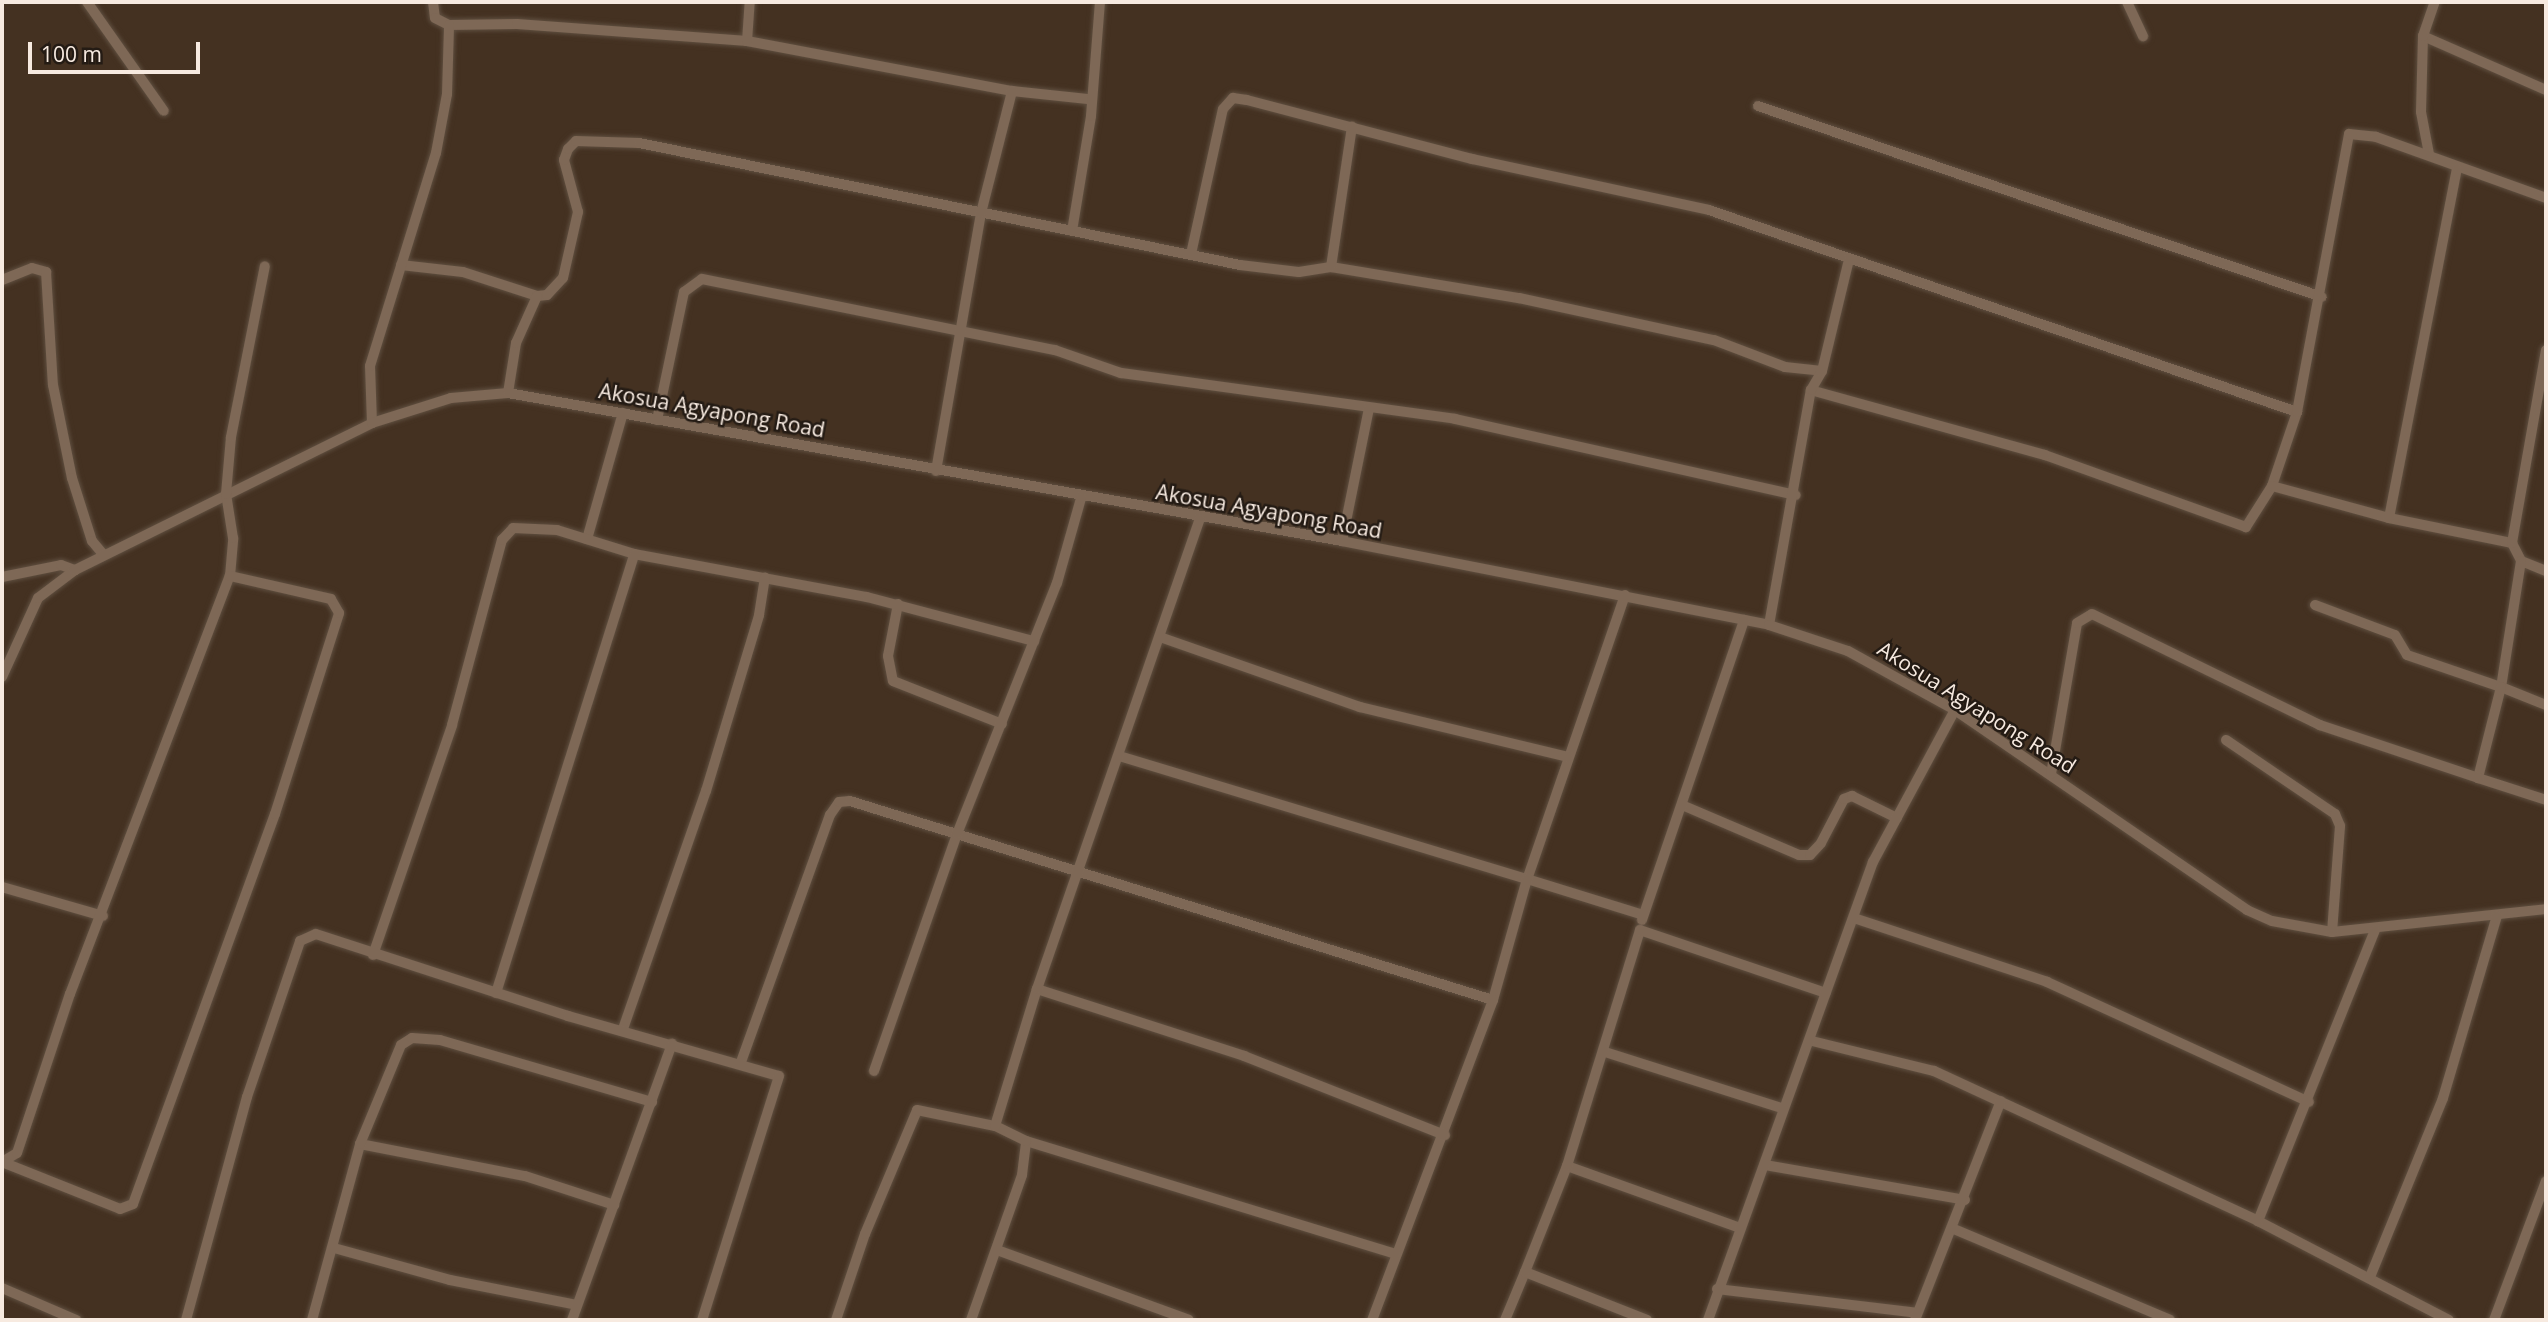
<!DOCTYPE html>
<style>
body{margin:0}
#map{position:relative;width:2548px;height:1322px;overflow:hidden;background:#443121;font-family:"Open Sans",sans-serif}
div>[style]{position:absolute}
.roads{filter:drop-shadow(0 0 2px #5f4f40) drop-shadow(0 0 2px #5f4f40)}
.minor>*{height:10px;margin:-5px;padding:0 5px;transform-origin:5px;border-radius:5px;background:#7e6856}
span{translate:-50% -50%;white-space:nowrap;text-align:center;line-height:1.15;-webkit-text-stroke:5px #241b14;paint-order:stroke}
.street-label{font-size:21px;color:#f7eae0}
.frame{position:absolute;inset:0;border:4px solid #f7eae0;pointer-events:none}
.scale{position:absolute;left:28px;top:42px;width:172px;height:32px;box-sizing:border-box;border:4px solid #f7eae0;border-top:0;padding-left:9px;font-size:21px;line-height:24px;white-space:nowrap;color:#f7eae0;-webkit-text-stroke:5px #241b14;paint-order:stroke}
</style>
<div id="map">
<div class="roads">
<div class="minor">
<div style="left:87px;top:2px;width:133px;rotate:54.8deg"></div>
<div style="left:433px;top:2px;width:16px;rotate:83deg"></div>
<div style="left:435px;top:18px;width:16px;rotate:27deg"></div>
<div style="left:449px;top:25px;width:68px;rotate:-0.8deg"></div>
<div style="left:517px;top:24px;width:231px;rotate:4.2deg"></div>
<div style="left:747px;top:41px;width:270px;rotate:10.7deg"></div>
<div style="left:1012px;top:91px;width:76px;rotate:6deg"></div>
<div style="left:2127px;top:2px;width:38px;rotate:65deg"></div>
<div style="left:2423px;top:36px;width:134px;rotate:23.7deg"></div>
<div style="left:747px;top:41px;width:39px;rotate:-86deg"></div>
<div style="left:1758px;top:106px;width:595px;rotate:18.71deg"></div>
<div style="left:2429px;top:154px;width:43px;rotate:-100.8deg"></div>
<div style="left:2421px;top:112px;width:76px;rotate:-88.5deg"></div>
<div style="left:2423px;top:36px;width:36px;rotate:-71deg"></div>
<div style="left:1072px;top:231px;width:117px;rotate:-80.6deg"></div>
<div style="left:1091px;top:116px;width:114px;rotate:-85.5deg"></div>
<div style="left:1191px;top:254px;width:148px;rotate:-77.6deg"></div>
<div style="left:1223px;top:109px;width:15px;rotate:-48deg"></div>
<div style="left:1233px;top:98px;width:14px;rotate:8deg"></div>
<div style="left:1247px;top:100px;width:233px;rotate:14.7deg"></div>
<div style="left:1472px;top:159px;width:242px;rotate:12.1deg"></div>
<div style="left:1709px;top:210px;width:622px;rotate:18.96deg"></div>
<div style="left:2297px;top:412px;width:78px;rotate:108.7deg"></div>
<div style="left:2272px;top:486px;width:49px;rotate:122.4deg"></div>
<div style="left:2246px;top:527px;width:214px;rotate:-160.3deg"></div>
<div style="left:2045px;top:455px;width:243px;rotate:-164.5deg"></div>
<div style="left:401px;top:265px;width:62px;rotate:6.4deg"></div>
<div style="left:463px;top:272px;width:78px;rotate:18deg"></div>
<div style="left:537px;top:296px;width:10px;rotate:-6deg"></div>
<div style="left:547px;top:295px;width:23px;rotate:-47deg"></div>
<div style="left:563px;top:278px;width:68px;rotate:-77.2deg"></div>
<div style="left:578px;top:212px;width:54px;rotate:-105.1deg"></div>
<div style="left:564px;top:160px;width:12px;rotate:-70deg"></div>
<div style="left:568px;top:149px;width:11px;rotate:-45deg"></div>
<div style="left:576px;top:141px;width:63px;rotate:1.8deg"></div>
<div style="left:639px;top:143px;width:613px;rotate:11.47deg"></div>
<div style="left:1240px;top:265px;width:59px;rotate:6.8deg"></div>
<div style="left:1299px;top:272px;width:32px;rotate:-9deg"></div>
<div style="left:1331px;top:267px;width:191px;rotate:9.4deg"></div>
<div style="left:1519px;top:298px;width:199px;rotate:12.2deg"></div>
<div style="left:1714px;top:340px;width:76px;rotate:20.8deg"></div>
<div style="left:1785px;top:367px;width:37px;rotate:6deg"></div>
<div style="left:1331px;top:267px;width:142px;rotate:-81.5deg"></div>
<div style="left:2px;top:280px;width:32px;rotate:-22deg"></div>
<div style="left:32px;top:268px;width:15px;rotate:16deg"></div>
<div style="left:46px;top:272px;width:113px;rotate:86.5deg"></div>
<div style="left:53px;top:385px;width:95px;rotate:78.5deg"></div>
<div style="left:72px;top:478px;width:66px;rotate:72.4deg"></div>
<div style="left:92px;top:541px;width:17px;rotate:50deg"></div>
<div style="left:508px;top:393px;width:51px;rotate:-80.9deg"></div>
<div style="left:516px;top:343px;width:51px;rotate:-65.9deg"></div>
<div style="left:2297px;top:412px;width:283px;rotate:-79.4deg"></div>
<div style="left:2349px;top:134px;width:27px;rotate:6deg"></div>
<div style="left:2376px;top:137px;width:181px;rotate:19.7deg"></div>
<div style="left:657px;top:420px;width:131px;rotate:-78.1deg"></div>
<div style="left:684px;top:292px;width:22px;rotate:-36deg"></div>
<div style="left:702px;top:279px;width:360px;rotate:11.4deg"></div>
<div style="left:1055px;top:350px;width:70px;rotate:19.2deg"></div>
<div style="left:1121px;top:373px;width:337px;rotate:7.8deg"></div>
<div style="left:1455px;top:419px;width:349px;rotate:12.6deg"></div>
<div style="left:372px;top:423px;width:57px;rotate:-92deg"></div>
<div style="left:370px;top:366px;width:223px;rotate:-72.8deg"></div>
<div style="left:436px;top:153px;width:60px;rotate:-79.4deg"></div>
<div style="left:447px;top:94px;width:69px;rotate:-88.3deg"></div>
<div style="left:936px;top:471px;width:262px;rotate:-80.1deg"></div>
<div style="left:981px;top:213px;width:126px;rotate:-75.7deg"></div>
<div style="left:2272px;top:486px;width:121px;rotate:15.3deg"></div>
<div style="left:2389px;top:518px;width:126px;rotate:11.5deg"></div>
<div style="left:2512px;top:543px;width:20px;rotate:63deg"></div>
<div style="left:2389px;top:518px;width:356px;rotate:-79deg"></div>
<div style="left:587px;top:539px;width:131px;rotate:-74.1deg"></div>
<div style="left:1342px;top:541px;width:136px;rotate:-78.5deg"></div>
<div style="left:2512px;top:543px;width:196px;rotate:-80deg"></div>
<div style="left:2546px;top:571px;width:27px;rotate:-158deg"></div>
<div style="left:2521px;top:561px;width:128px;rotate:99deg"></div>
<div style="left:2501px;top:687px;width:48px;rotate:21.8deg"></div>
<div style="left:2px;top:577px;width:60px;rotate:-11.5deg"></div>
<div style="left:61px;top:565px;width:15px;rotate:20deg"></div>
<div style="left:1625px;top:595px;width:300px;rotate:109deg"></div>
<div style="left:1527px;top:879px;width:121px;rotate:17.2deg"></div>
<div style="left:898px;top:604px;width:53px;rotate:100.9deg"></div>
<div style="left:888px;top:656px;width:25px;rotate:79deg"></div>
<div style="left:893px;top:681px;width:117px;rotate:21.5deg"></div>
<div style="left:2315px;top:605px;width:85px;rotate:20.6deg"></div>
<div style="left:2395px;top:635px;width:23px;rotate:59deg"></div>
<div style="left:2407px;top:655px;width:99px;rotate:18.8deg"></div>
<div style="left:2501px;top:687px;width:94px;rotate:104.2deg"></div>
<div style="left:2478px;top:778px;width:71px;rotate:17.9deg"></div>
<div style="left:1769px;top:625px;width:239px;rotate:-79.9deg"></div>
<div style="left:1811px;top:390px;width:22px;rotate:-60deg"></div>
<div style="left:1822px;top:371px;width:115px;rotate:-76.4deg"></div>
<div style="left:1160px;top:637px;width:212px;rotate:19.3deg"></div>
<div style="left:1360px;top:707px;width:214px;rotate:13.5deg"></div>
<div style="left:2px;top:677px;width:87px;rotate:-65.5deg"></div>
<div style="left:38px;top:598px;width:46px;rotate:-37.1deg"></div>
<div style="left:75px;top:570px;width:331px;rotate:-26.3deg"></div>
<div style="left:372px;top:423px;width:83px;rotate:-17.6deg"></div>
<div style="left:451px;top:398px;width:57px;rotate:-5deg"></div>
<div style="left:508px;top:393px;width:847px;rotate:10.06deg"></div>
<div style="left:1342px;top:541px;width:435px;rotate:11.1deg"></div>
<div style="left:1769px;top:625px;width:83px;rotate:18.2deg"></div>
<div style="left:1848px;top:651px;width:122px;rotate:28.9deg"></div>
<div style="left:1955px;top:710px;width:354px;rotate:34.4deg"></div>
<div style="left:2247px;top:910px;width:27px;rotate:24deg"></div>
<div style="left:2272px;top:921px;width:61px;rotate:10.4deg"></div>
<div style="left:2332px;top:932px;width:215px;rotate:-6.1deg"></div>
<div style="left:2226px;top:740px;width:132px;rotate:34.2deg"></div>
<div style="left:2335px;top:814px;width:13px;rotate:67deg"></div>
<div style="left:2340px;top:826px;width:106px;rotate:94.3deg"></div>
<div style="left:1119px;top:756px;width:426px;rotate:16.8deg"></div>
<div style="left:1527px;top:879px;width:126px;rotate:105.7deg"></div>
<div style="left:1493px;top:1000px;width:342px;rotate:110.7deg"></div>
<div style="left:2051px;top:774px;width:153px;rotate:-80.2deg"></div>
<div style="left:2077px;top:623px;width:17px;rotate:-31deg"></div>
<div style="left:2092px;top:614px;width:254px;rotate:26deg"></div>
<div style="left:2320px;top:725px;width:167px;rotate:18.5deg"></div>
<div style="left:1682px;top:805px;width:127px;rotate:23.1deg"></div>
<div style="left:1799px;top:855px;width:11px"></div>
<div style="left:1810px;top:855px;width:16px;rotate:-47deg"></div>
<div style="left:1821px;top:843px;width:50px;rotate:-62.4deg"></div>
<div style="left:1844px;top:799px;width:9px;rotate:-21deg"></div>
<div style="left:1852px;top:796px;width:50px;rotate:26.1deg"></div>
<div style="left:2px;top:887px;width:105px;rotate:16deg"></div>
<div style="left:1854px;top:918px;width:203px;rotate:18.3deg"></div>
<div style="left:2047px;top:982px;width:288px;rotate:24.6deg"></div>
<div style="left:1642px;top:920px;width:317px;rotate:-71.2deg"></div>
<div style="left:2375px;top:930px;width:314px;rotate:111.9deg"></div>
<div style="left:2258px;top:1221px;width:215px;rotate:27.4deg"></div>
<div style="left:373px;top:955px;width:243px;rotate:-71deg"></div>
<div style="left:452px;top:725px;width:192px;rotate:-74.9deg"></div>
<div style="left:502px;top:540px;width:16px;rotate:-47deg"></div>
<div style="left:513px;top:528px;width:44px;rotate:2.6deg"></div>
<div style="left:557px;top:530px;width:81px;rotate:17.3deg"></div>
<div style="left:634px;top:554px;width:237px;rotate:10.5deg"></div>
<div style="left:867px;top:597px;width:173px;rotate:14.8deg"></div>
<div style="left:1037px;top:989px;width:218px;rotate:17.9deg"></div>
<div style="left:1244px;top:1056px;width:216px;rotate:21.5deg"></div>
<div style="left:496px;top:993px;width:460px;rotate:-72.5deg"></div>
<div style="left:623px;top:1029px;width:252px;rotate:-70.8deg"></div>
<div style="left:706px;top:791px;width:184px;rotate:-73.2deg"></div>
<div style="left:759px;top:615px;width:38px;rotate:-81deg"></div>
<div style="left:1812px;top:1041px;width:126px;rotate:13.8deg"></div>
<div style="left:1934px;top:1071px;width:357px;rotate:24.8deg"></div>
<div style="left:1605px;top:1052px;width:186px;rotate:17.6deg"></div>
<div style="left:741px;top:1062px;width:263px;rotate:-70.2deg"></div>
<div style="left:830px;top:815px;width:16px;rotate:-55deg"></div>
<div style="left:839px;top:802px;width:11px;rotate:-5deg"></div>
<div style="left:850px;top:801px;width:673px;rotate:17.2deg"></div>
<div style="left:874px;top:1071px;width:251px;rotate:-70.7deg"></div>
<div style="left:957px;top:834px;width:270px;rotate:-68.3deg"></div>
<div style="left:1057px;top:583px;width:88px;rotate:-74.2deg"></div>
<div style="left:1026px;top:1141px;width:386px;rotate:17deg"></div>
<div style="left:360px;top:1144px;width:168px;rotate:11deg"></div>
<div style="left:525px;top:1176px;width:94px;rotate:18deg"></div>
<div style="left:2px;top:1162px;width:17px;rotate:-31deg"></div>
<div style="left:17px;top:1153px;width:168px;rotate:-71.6deg"></div>
<div style="left:70px;top:994px;width:448px;rotate:-69.1deg"></div>
<div style="left:230px;top:576px;width:38px;rotate:-85deg"></div>
<div style="left:233px;top:538px;width:45px;rotate:-99deg"></div>
<div style="left:226px;top:494px;width:57px;rotate:-85deg"></div>
<div style="left:231px;top:437px;width:174px;rotate:-78.8deg"></div>
<div style="left:2px;top:1162px;width:127px;rotate:21.7deg"></div>
<div style="left:120px;top:1209px;width:14px;rotate:-21deg"></div>
<div style="left:133px;top:1204px;width:415px;rotate:-70deg"></div>
<div style="left:275px;top:814px;width:211px;rotate:-72.3deg"></div>
<div style="left:339px;top:613px;width:16px;rotate:-120deg"></div>
<div style="left:331px;top:599px;width:104px;rotate:-167.2deg"></div>
<div style="left:1765px;top:1165px;width:203px;rotate:9.9deg"></div>
<div style="left:1567px;top:1166px;width:181px;rotate:19.7deg"></div>
<div style="left:1954px;top:1229px;width:234px;rotate:22.8deg"></div>
<div style="left:334px;top:1248px;width:120px;rotate:15.4deg"></div>
<div style="left:450px;top:1280px;width:129px;rotate:11.1deg"></div>
<div style="left:997px;top:1250px;width:204px;rotate:20deg"></div>
<div style="left:2370px;top:1277px;width:193px;rotate:-67.8deg"></div>
<div style="left:2443px;top:1098px;width:190px;rotate:-73.5deg"></div>
<div style="left:2px;top:1288px;width:81px;rotate:23.4deg"></div>
<div style="left:1717px;top:1289px;width:201px;rotate:6.8deg"></div>
<div style="left:186px;top:1320px;width:231px;rotate:-74.7deg"></div>
<div style="left:247px;top:1097px;width:165px;rotate:-71.2deg"></div>
<div style="left:300px;top:941px;width:17px;rotate:-24deg"></div>
<div style="left:316px;top:934px;width:265px;rotate:18deg"></div>
<div style="left:568px;top:1016px;width:219px;rotate:15.9deg"></div>
<div style="left:779px;top:1076px;width:256px;rotate:107.5deg"></div>
<div style="left:312px;top:1320px;width:182px;rotate:-74.7deg"></div>
<div style="left:360px;top:1144px;width:107px;rotate:-67.5deg"></div>
<div style="left:401px;top:1045px;width:13px;rotate:-32deg"></div>
<div style="left:412px;top:1038px;width:28px;rotate:4deg"></div>
<div style="left:440px;top:1040px;width:221px;rotate:16.3deg"></div>
<div style="left:572px;top:1320px;width:294px;rotate:-70.1deg"></div>
<div style="left:836px;top:1320px;width:91px;rotate:-71.4deg"></div>
<div style="left:865px;top:1234px;width:134px;rotate:-67.2deg"></div>
<div style="left:917px;top:1110px;width:80px;rotate:11.6deg"></div>
<div style="left:971px;top:1320px;width:154px;rotate:-70.6deg"></div>
<div style="left:1022px;top:1175px;width:34px;rotate:-83deg"></div>
<div style="left:1026px;top:1141px;width:34px;rotate:-154deg"></div>
<div style="left:995px;top:1126px;width:143px;rotate:-73deg"></div>
<div style="left:1037px;top:989px;width:497px;rotate:-70.9deg"></div>
<div style="left:1505px;top:1320px;width:52px;rotate:-67.4deg"></div>
<div style="left:1647px;top:1320px;width:131px;rotate:-158.5deg"></div>
<div style="left:1525px;top:1272px;width:114px;rotate:-68.4deg"></div>
<div style="left:1567px;top:1166px;width:247px;rotate:-72.8deg"></div>
<div style="left:1640px;top:930px;width:196px;rotate:18.7deg"></div>
<div style="left:1708px;top:1320px;width:487px;rotate:-70.2deg"></div>
<div style="left:1873px;top:862px;width:173px;rotate:-61.7deg"></div>
<div style="left:1915px;top:1320px;width:235px;rotate:-68.6deg"></div>
<div style="left:2494px;top:1320px;width:148px;rotate:-69.5deg"></div>
</div>
</div>
<div class="street-label">
<span style="left:712px;top:410px;rotate:10deg">Akosua Agyapong Road</span>
<span style="left:1269px;top:511px;rotate:10deg">Akosua Agyapong Road</span>
<span style="left:1977px;top:707px;rotate:32deg">Akosua Agyapong Road</span>
</div>
<div class="frame"></div>
<div class="scale">100 m</div>
</div>
